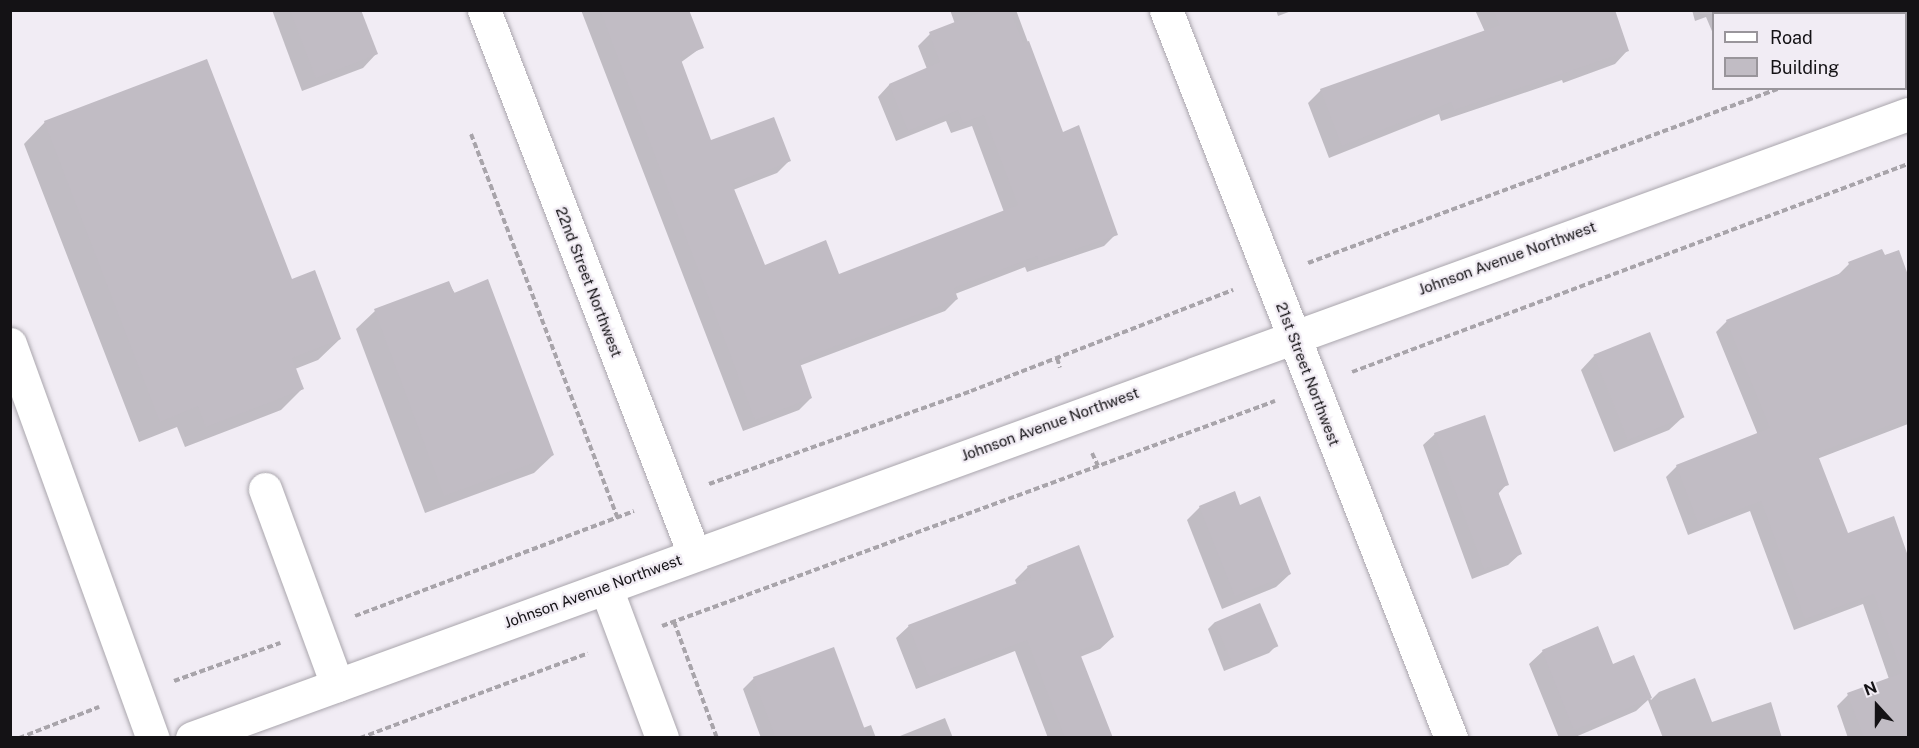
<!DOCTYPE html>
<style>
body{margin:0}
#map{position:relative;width:1919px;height:748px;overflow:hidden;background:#f1ecf4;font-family:"Public Sans",sans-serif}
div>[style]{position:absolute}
.shadow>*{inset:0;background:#0003}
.building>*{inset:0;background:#c1bcc4;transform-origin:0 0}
.path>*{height:4px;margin-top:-2px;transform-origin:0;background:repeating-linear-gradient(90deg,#a8a4aa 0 6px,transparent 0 9px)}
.roads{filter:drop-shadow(0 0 2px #aaa6ad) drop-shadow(0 0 2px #aaa6ad)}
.minor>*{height:33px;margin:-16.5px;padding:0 16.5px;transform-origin:16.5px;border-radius:16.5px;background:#fff}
span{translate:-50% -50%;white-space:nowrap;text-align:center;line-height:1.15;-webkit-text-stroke:4.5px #f1ecf4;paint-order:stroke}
.street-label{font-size:15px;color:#141215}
.frame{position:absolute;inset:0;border:12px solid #141215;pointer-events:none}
.legend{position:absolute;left:1712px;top:12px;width:195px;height:78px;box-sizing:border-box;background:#f1ecf4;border:2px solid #99959b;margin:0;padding:8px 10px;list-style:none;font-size:18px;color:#141215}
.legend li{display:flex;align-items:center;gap:12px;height:30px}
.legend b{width:30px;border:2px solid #99959b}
.north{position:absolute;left:1847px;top:676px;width:60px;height:60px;-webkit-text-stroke:4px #f1ecf4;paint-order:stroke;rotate:339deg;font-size:16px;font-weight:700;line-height:24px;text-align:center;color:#141215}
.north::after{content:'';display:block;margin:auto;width:21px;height:27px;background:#141215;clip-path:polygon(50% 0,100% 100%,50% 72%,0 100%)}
</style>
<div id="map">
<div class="shadow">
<div style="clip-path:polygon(272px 10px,360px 10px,376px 54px,363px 68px,302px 91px)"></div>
<div style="clip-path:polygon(581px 10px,688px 10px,702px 47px,680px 63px,710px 141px,789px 161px,777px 173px,733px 190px,764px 267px,838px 276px,1004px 212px,972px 126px,951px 133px,946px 121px,896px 141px,878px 97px,889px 85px,927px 69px,918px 46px,930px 34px,955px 24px,950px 10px,1016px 10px,1062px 134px,1116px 234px,1104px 246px,1027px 272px,1025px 267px,955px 294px,957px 299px,945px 311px,799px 366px,811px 398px,799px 410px,743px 431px)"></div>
<div style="clip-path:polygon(1276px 10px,1294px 10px,1278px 16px)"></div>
<div style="clip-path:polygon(1475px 10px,1613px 10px,1627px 51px,1615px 64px,1563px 83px,1562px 80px,1441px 121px,1439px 114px,1329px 158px,1308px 103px,1321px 90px,1485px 32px)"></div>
<div style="clip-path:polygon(1692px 10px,1767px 10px,1714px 14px,1714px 36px,1706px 17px,1695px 21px)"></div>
<div style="clip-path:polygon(45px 122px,291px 281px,340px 339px,318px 360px,295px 369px,302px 389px,281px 410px,185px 447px,177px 427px,139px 442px,24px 144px)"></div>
<div style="clip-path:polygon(1898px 252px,1908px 279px,1908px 321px,1903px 323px,1894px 340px,1908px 378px,1908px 424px,1817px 459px,1847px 535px,1893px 518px,1908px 560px,1908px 738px,1848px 738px,1837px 706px,1848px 695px,1889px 679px,1863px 604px,1794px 630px,1750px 511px,1688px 535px,1666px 477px,1677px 466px,1758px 435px,1716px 332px,1727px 321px,1838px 275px,1849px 264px)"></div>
<div style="clip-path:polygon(448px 282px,553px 455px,534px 473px,425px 513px,356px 329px,375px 311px)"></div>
<div style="clip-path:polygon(1594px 356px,1683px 417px,1669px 430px,1614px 452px,1581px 370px)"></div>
<div style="clip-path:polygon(1435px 434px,1507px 484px,1498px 494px,1520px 554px,1508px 565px,1472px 579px,1423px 445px)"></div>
<div style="clip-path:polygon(1200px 507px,1239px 507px,1290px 574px,1276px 587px,1222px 609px,1187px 520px)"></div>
<div style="clip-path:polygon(1028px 567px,1113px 637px,1100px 649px,1080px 657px,1104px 738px,1048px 738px,1015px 651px,916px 689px,896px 638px,909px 626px,1017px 585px,1015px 580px)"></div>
<div style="clip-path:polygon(1215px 622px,1276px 646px,1269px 653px,1224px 671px,1208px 629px)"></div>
<div style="clip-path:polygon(1543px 651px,1612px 666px,1633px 657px,1651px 700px,1659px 692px,1695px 678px,1712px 722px,1771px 702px,1782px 738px,1663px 738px,1648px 700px,1636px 711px,1573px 738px,1559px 738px,1529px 664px)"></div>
<div style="clip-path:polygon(754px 678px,863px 728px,871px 725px,876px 738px,761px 738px,743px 689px)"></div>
<div style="clip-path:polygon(945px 718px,953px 738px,898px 738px,900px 736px)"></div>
</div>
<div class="building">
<div style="clip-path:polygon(290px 10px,361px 10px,378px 54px,316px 78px)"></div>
<div style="clip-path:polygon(600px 10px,689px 10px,704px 48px,680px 57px,711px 140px,774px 117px,791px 161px,732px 184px,765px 265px,826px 240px,839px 274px,1018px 205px,984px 115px,963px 123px,958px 110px,908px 131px,889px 84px,940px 62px,929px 32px,986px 10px,1010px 10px,1023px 43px,1029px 41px,1063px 132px,1079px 125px,1118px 235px,1039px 261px,1037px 256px,954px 288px,958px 299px,799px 360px,812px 398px,755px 420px)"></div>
<div style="clip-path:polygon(1493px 10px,1615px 10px,1629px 51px,1454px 110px,1451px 102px,1342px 146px,1320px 89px,1500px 25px)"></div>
<div style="clip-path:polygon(207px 59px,292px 279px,315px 270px,341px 339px,292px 358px,304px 389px,206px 427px,198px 406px,160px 422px,44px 121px)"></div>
<div style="clip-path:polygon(1882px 249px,1885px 255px,1899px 250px,1908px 275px,1908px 418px,1817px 453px,1848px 533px,1894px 516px,1908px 556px,1908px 738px,1864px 738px,1847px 693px,1902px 673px,1874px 594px,1805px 619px,1761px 501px,1699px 525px,1676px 465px,1770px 428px,1726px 320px,1851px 269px,1848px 262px)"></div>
<div style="clip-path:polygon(488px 279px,554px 455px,444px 496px,374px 309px,449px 281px,454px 293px)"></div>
<div style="left:1650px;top:332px;width:92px;height:61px;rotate:68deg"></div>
<div style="clip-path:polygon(1485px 415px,1509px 485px,1497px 489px,1522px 554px,1484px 569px,1434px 433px)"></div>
<div style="clip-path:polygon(1235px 491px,1240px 505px,1260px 496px,1291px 574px,1235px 596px,1199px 506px)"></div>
<div style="clip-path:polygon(1079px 545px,1114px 637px,1079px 651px,1113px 738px,1065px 738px,1027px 640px,929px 677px,908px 625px,1031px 578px,1027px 566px)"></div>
<div style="left:1260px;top:603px;width:47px;height:49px;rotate:67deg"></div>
<div style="clip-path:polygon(1598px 626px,1613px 664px,1634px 655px,1652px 698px,1574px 730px,1542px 650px)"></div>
<div style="clip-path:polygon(834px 647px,868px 738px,776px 738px,753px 677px)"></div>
</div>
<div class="path">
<div style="left:471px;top:134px;width:410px;rotate:69.1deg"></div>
<div style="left:1308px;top:263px;width:503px;rotate:-20.34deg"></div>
<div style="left:1057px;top:358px;width:10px;rotate:73deg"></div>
<div style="left:1352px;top:372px;width:594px;rotate:-20.51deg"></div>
<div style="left:1092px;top:453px;width:14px;rotate:65deg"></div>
<div style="left:709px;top:484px;width:278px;rotate:-19.5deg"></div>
<div style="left:971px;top:391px;width:281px;rotate:-21.1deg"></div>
<div style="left:355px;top:616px;width:298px;rotate:-20.6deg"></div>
<div style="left:674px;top:622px;width:124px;rotate:69.7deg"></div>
<div style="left:662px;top:626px;width:653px;rotate:-20.16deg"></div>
<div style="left:174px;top:681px;width:113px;rotate:-19.7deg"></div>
<div style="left:19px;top:738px;width:86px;rotate:-21.2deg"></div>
<div style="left:360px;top:738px;width:243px;rotate:-20.4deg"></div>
</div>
<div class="roads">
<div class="minor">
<div style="left:484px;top:10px;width:583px;rotate:68.89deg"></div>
<div style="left:1166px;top:10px;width:782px;rotate:68.62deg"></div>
<div style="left:1906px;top:19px;width:7px;rotate:74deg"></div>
<div style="left:10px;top:344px;width:419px;rotate:70.1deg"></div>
<div style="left:265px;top:489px;width:209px;rotate:69.8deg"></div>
<div style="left:606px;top:588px;width:160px;rotate:69.5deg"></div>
<div style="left:192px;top:738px;width:1826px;rotate:-19.98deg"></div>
</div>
</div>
<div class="street-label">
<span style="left:1507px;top:258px;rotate:-20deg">Johnson Avenue Northwest</span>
<span style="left:589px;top:282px;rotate:69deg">22nd Street Northwest</span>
<span style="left:1308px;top:374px;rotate:69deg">21st Street Northwest</span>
<span style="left:1050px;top:424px;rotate:-20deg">Johnson Avenue Northwest</span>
<span style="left:593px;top:591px;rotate:-20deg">Johnson Avenue Northwest</span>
</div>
<div class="frame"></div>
<ul class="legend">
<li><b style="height:8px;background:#fff"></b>Road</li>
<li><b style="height:16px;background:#c1bcc4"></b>Building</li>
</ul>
<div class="north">N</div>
</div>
